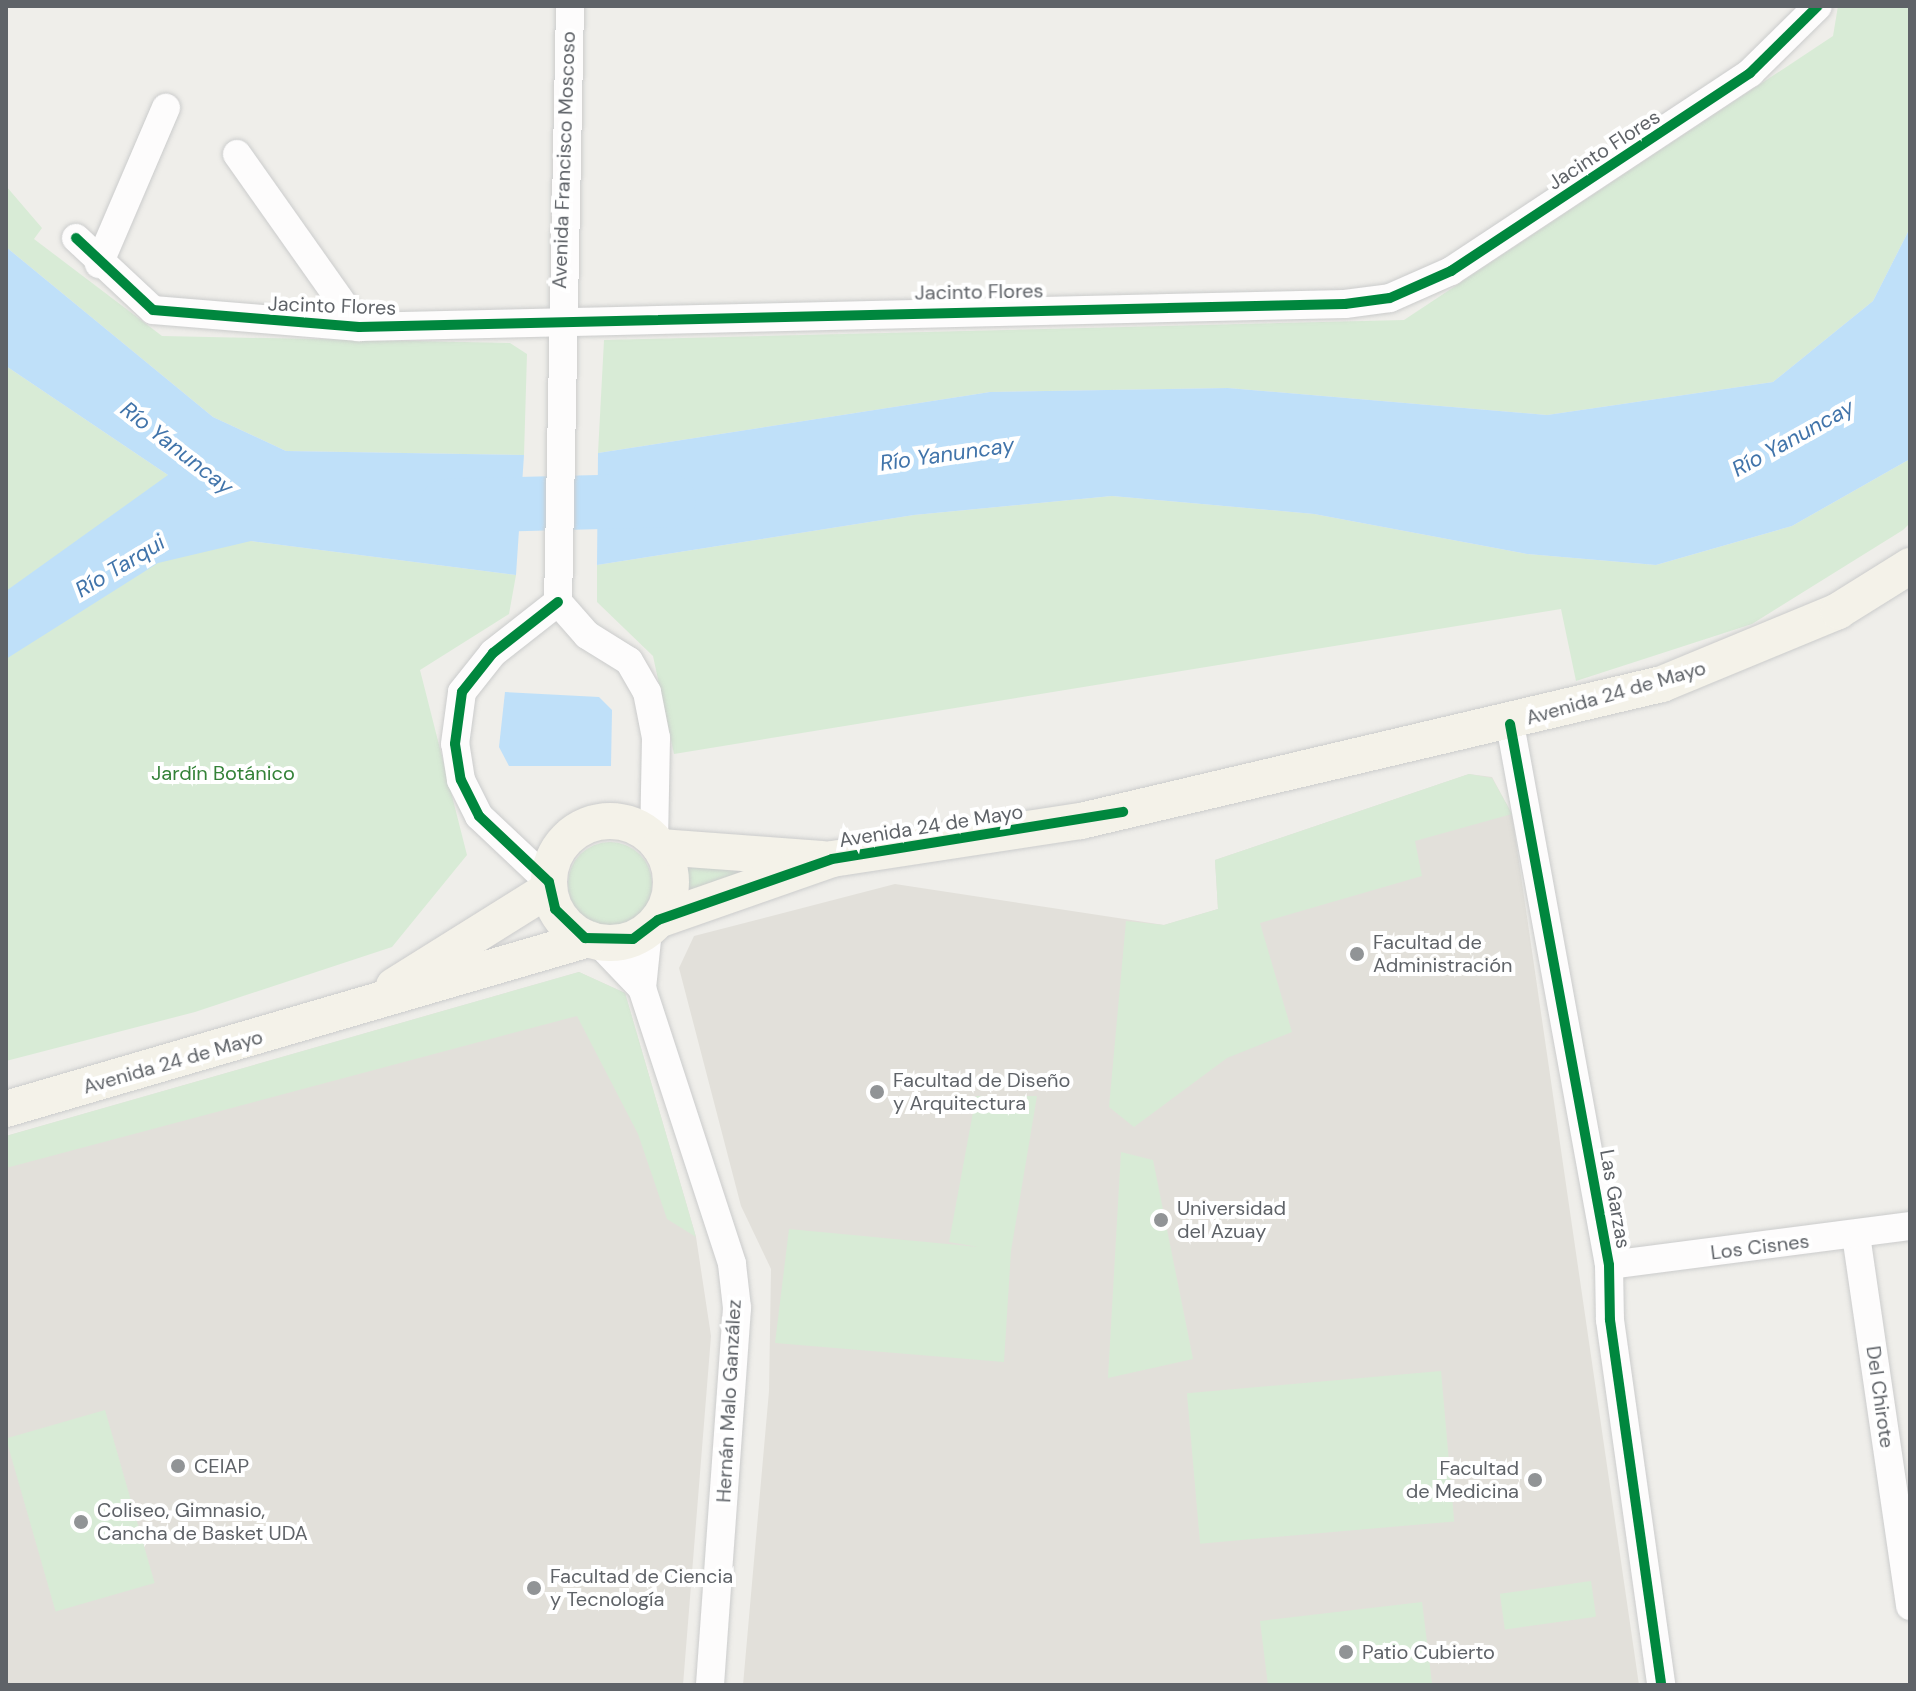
<!DOCTYPE html>
<meta charset="utf-8">
<style>
body{margin:0}
#map{position:relative;width:1916px;height:1691px;overflow:hidden;background:#efeeea;font-family:"DM Sans",sans-serif}
div>[style]{position:absolute}
.education>*{inset:0;background:#e2e0da}
.green>*{inset:0;background:#d8ebd6;transform-origin:0 0}
.round{border-radius:50%}
.water>*{inset:0;background:#bfe0f9}
.river>*{height:54px;margin:-27px;padding:0 27px;transform-origin:27px;border-radius:27px;background:#bfe0f9}
.roads{filter:drop-shadow(0 0 2px #cbcccc) drop-shadow(0 0 2px #cbcccc)}
.minor>*{height:28px;margin:-14px;padding:0 14px;transform-origin:14px;border-radius:14px;background:#fdfcfc}
.major>*{height:36px;margin:-18px;padding:0 18px;transform-origin:18px;border-radius:18px;background:#f4f2e9}
.major>.ring{margin:-18px;padding:0;box-sizing:content-box;background:none;border:36px solid #f4f2e9;border-radius:50%}
.cycleway>*{height:10px;margin:-5px;padding:0 5px;transform-origin:5px;border-radius:5px;background:#00873e}
.dots>*{width:22px;height:22px;translate:-50% -50%;box-sizing:border-box;border:4px solid #fff;border-radius:50%}
span{translate:-50% -50%;white-space:nowrap;text-align:center;line-height:1.15;-webkit-text-stroke:8px #fff;paint-order:stroke}
.street-label{font-size:20px;color:#5f6368}
.park-label{font-size:20px;color:#348238}
.poi-label{font-size:20px;color:#5f6368}
.left{translate:0 -50%;text-align:left}
.right{translate:-100% -50%;text-align:right}
.water-label{font-size:22px;color:#4174aa;font-style:italic}
.frame{position:absolute;inset:0;border:8px solid #5f6368;pointer-events:none}
</style>
<div id="map">
<div class="education">
<div style="clip-path:polygon(1469px 774px,1492px 777px,1512px 814px,1639px 1685px,743px 1685px,769px 1391px,771px 1269px,741px 1206px,679px 968px,694px 936px,895px 884px,1164px 925px,1218px 909px,1215px 860px)"></div>
<div style="clip-path:polygon(579px 972px,625px 993px,696px 1237px,711px 1336px,683px 1685px,6px 1685px,6px 1136px)"></div>
</div>
<div class="green">
<div style="clip-path:polygon(1838px 6px,1910px 6px,1910px 228px,1873px 301px,1773px 382px,1547px 415px,1228px 388px,990px 392px,598px 453px,604px 340px,1404px 320px,1833px 36px)"></div>
<div style="clip-path:polygon(6px 186px,42px 228px,34px 239px,162px 336px,510px 343px,527px 354px,524px 455px,286px 451px,213px 417px,6px 247px)"></div>
<div style="clip-path:polygon(6px 366px,168px 475px,251px 541px,516px 575px,509px 614px,420px 670px,467px 855px,392px 947px,195px 1012px,6px 1061px)"></div>
<div style="clip-path:polygon(1910px 459px,1910px 523px,1903px 530px,1752px 624px,1576px 681px,1561px 609px,674px 754px,653px 656px,597px 602px,597px 565px,914px 515px,1112px 496px,1314px 514px,1527px 554px,1656px 565px,1792px 526px)"></div>
<div style="clip-path:polygon(1469px 774px,1492px 778px,1512px 814px,1415px 841px,1422px 876px,1260px 923px,1292px 1032px,1227px 1058px,1134px 1127px,1109px 1107px,1126px 921px,1164px 925px,1218px 909px,1215px 860px)"></div>
<div class="round" style="left:568px;top:842px;width:84px;height:84px"></div>
<div style="clip-path:polygon(682px 857px,781px 870px,687px 906px)"></div>
<div style="clip-path:polygon(579px 972px,625px 993px,696px 1237px,667px 1219px,638px 1134px,577px 1016px,6px 1168px,6px 1136px)"></div>
<div style="clip-path:polygon(976px 1096px,1037px 1096px,1011px 1251px,1004px 1362px,775px 1343px,789px 1229px,979px 1247px,949px 1242px)"></div>
<div style="clip-path:polygon(1121px 1152px,1153px 1160px,1193px 1359px,1108px 1378px)"></div>
<div style="left:1441px;top:1371px;width:151px;height:255px;rotate:85deg"></div>
<div style="left:105px;top:1410px;width:180px;height:103px;rotate:74deg"></div>
<div style="left:1591px;top:1581px;width:36px;height:92px;rotate:82deg"></div>
<div style="clip-path:polygon(1422px 1602px,1432px 1683px,1268px 1685px,1260px 1621px)"></div>
</div>
<div class="water">
<div style="clip-path:polygon(1910px 228px,1910px 459px,1792px 526px,1656px 565px,1527px 554px,1314px 514px,1112px 496px,914px 515px,597px 565px,598px 453px,990px 392px,1228px 388px,1547px 415px,1773px 382px,1873px 301px)"></div>
<div style="clip-path:polygon(6px 247px,213px 417px,286px 451px,524px 455px,516px 575px,251px 541px,158px 563px,6px 659px,6px 591px,168px 475px,6px 366px)"></div>
<div style="clip-path:polygon(505px 692px,599px 697px,612px 710px,611px 766px,509px 766px,499px 747px)"></div>
</div>
<div class="river">
<div style="left:446px;top:506px;width:223px;rotate:-1.5deg"></div>
</div>
<div class="roads">
<div class="minor">
<div style="left:570px;top:6px;width:596px;rotate:91.15deg"></div>
<div style="left:558px;top:602px;width:44px;rotate:48.7deg"></div>
<div style="left:587px;top:635px;width:49px;rotate:31.8deg"></div>
<div style="left:629px;top:661px;width:36px;rotate:60deg"></div>
<div style="left:647px;top:692px;width:47px;rotate:78.9deg"></div>
<div style="left:656px;top:738px;width:101px;rotate:91.1deg"></div>
<div style="left:237px;top:154px;width:212px;rotate:54.8deg"></div>
<div style="left:76px;top:238px;width:105px;rotate:43.1deg"></div>
<div style="left:153px;top:310px;width:207px;rotate:4.7deg"></div>
<div style="left:359px;top:327px;width:986px;rotate:-1.34deg"></div>
<div style="left:1345px;top:304px;width:45px;rotate:-7.6deg"></div>
<div style="left:1390px;top:298px;width:67px;rotate:-23.9deg"></div>
<div style="left:1451px;top:271px;width:359px;rotate:-33.5deg"></div>
<div style="left:1750px;top:73px;width:95px;rotate:-44.6deg"></div>
<div style="left:99px;top:264px;width:170px;rotate:-66.8deg"></div>
<div style="left:1510px;top:724px;width:550px;rotate:79.63deg"></div>
<div style="left:1609px;top:1265px;width:55px;rotate:89deg"></div>
<div style="left:1610px;top:1320px;width:369px;rotate:82deg"></div>
<div style="left:549px;top:882px;width:96px;rotate:-136.7deg"></div>
<div style="left:479px;top:816px;width:40px;rotate:-116.6deg"></div>
<div style="left:461px;top:780px;width:36px;rotate:-99deg"></div>
<div style="left:455px;top:744px;width:52px;rotate:-82.3deg"></div>
<div style="left:462px;top:692px;width:50px;rotate:-51.5deg"></div>
<div style="left:493px;top:653px;width:83px;rotate:-38.1deg"></div>
<div style="left:648px;top:930px;width:58px;rotate:95.9deg"></div>
<div style="left:642px;top:988px;width:290px;rotate:71.9deg"></div>
<div style="left:732px;top:1264px;width:44px;rotate:83.5deg"></div>
<div style="left:737px;top:1308px;width:378px;rotate:94.1deg"></div>
<div style="left:598px;top:942px;width:64px;rotate:46.3deg"></div>
<div style="left:1856px;top:1235px;width:375px;rotate:81.7deg"></div>
<div style="left:1609px;top:1265px;width:304px;rotate:-7.4deg"></div>
</div>
<div class="major">
<div class="ring" style="left:549px;top:821px;width:86px;height:86px"></div>
<div style="left:660px;top:847px;width:162px;rotate:4.2deg"></div>
<div style="left:658px;top:920px;width:184px;rotate:-19.3deg"></div>
<div style="left:832px;top:859px;width:252px;rotate:-8.7deg"></div>
<div style="left:1081px;top:821px;width:597px;rotate:-13.27deg"></div>
<div style="left:1662px;top:684px;width:191px;rotate:-22.5deg"></div>
<div style="left:1838px;top:611px;width:85px;rotate:-32deg"></div>
<div style="left:394px;top:986px;width:183px;rotate:-32deg"></div>
<div style="left:6px;top:1109px;width:607px;rotate:-16.26deg"></div>
</div>
</div>
<div class="cycleway">
<div style="left:76px;top:238px;width:105px;rotate:43.1deg"></div>
<div style="left:153px;top:310px;width:207px;rotate:4.7deg"></div>
<div style="left:359px;top:327px;width:986px;rotate:-1.34deg"></div>
<div style="left:1345px;top:304px;width:45px;rotate:-7.6deg"></div>
<div style="left:1390px;top:298px;width:67px;rotate:-23.9deg"></div>
<div style="left:1451px;top:271px;width:359px;rotate:-33.5deg"></div>
<div style="left:1750px;top:73px;width:95px;rotate:-44.6deg"></div>
<div style="left:558px;top:602px;width:83px;rotate:141.9deg"></div>
<div style="left:493px;top:653px;width:50px;rotate:128.5deg"></div>
<div style="left:462px;top:692px;width:52px;rotate:97.7deg"></div>
<div style="left:455px;top:744px;width:36px;rotate:81deg"></div>
<div style="left:461px;top:780px;width:40px;rotate:63.4deg"></div>
<div style="left:479px;top:816px;width:96px;rotate:43.3deg"></div>
<div style="left:549px;top:882px;width:28px;rotate:77deg"></div>
<div style="left:555px;top:909px;width:42px;rotate:44deg"></div>
<div style="left:585px;top:938px;width:48px;rotate:1.2deg"></div>
<div style="left:633px;top:939px;width:31px;rotate:-37deg"></div>
<div style="left:658px;top:920px;width:184px;rotate:-19.3deg"></div>
<div style="left:832px;top:859px;width:295px;rotate:-9.2deg"></div>
<div style="left:1510px;top:724px;width:550px;rotate:79.63deg"></div>
<div style="left:1609px;top:1265px;width:55px;rotate:89deg"></div>
<div style="left:1610px;top:1320px;width:369px;rotate:82deg"></div>
</div>
<div class="dots">
<div style="left:1357px;top:954px;background:#919496"></div>
<div style="left:877px;top:1092px;background:#919496"></div>
<div style="left:1161px;top:1220px;background:#919496"></div>
<div style="left:178px;top:1466px;background:#919496"></div>
<div style="left:1535px;top:1480px;background:#919496"></div>
<div style="left:81px;top:1522px;background:#919496"></div>
<div style="left:534px;top:1588px;background:#919496"></div>
<div style="left:1346px;top:1652px;background:#919496"></div>
</div>
<div class="street-label">
<span style="left:1604px;top:150px;rotate:-33deg">Jacinto Flores</span>
<span style="left:564px;top:160px;rotate:-88deg">Avenida Francisco Moscoso</span>
<span style="left:979px;top:292px;rotate:-1deg">Jacinto Flores</span>
<span style="left:332px;top:306px;rotate:2deg">Jacinto Flores</span>
<span style="left:1616px;top:693px;rotate:-16deg">Avenida 24 de Mayo</span>
<span style="left:931px;top:826px;rotate:-9deg">Avenida 24 de Mayo</span>
<span style="left:173px;top:1062px;rotate:-16deg">Avenida 24 de Mayo</span>
<span style="left:1615px;top:1199px;rotate:80deg">Las Garzas</span>
<span style="left:1760px;top:1247px;rotate:-7deg">Los Cisnes</span>
<span style="left:1880px;top:1397px;rotate:82deg">Del Chirote</span>
<span style="left:729px;top:1401px;rotate:-87deg">Hernán Malo Ganzález</span>
</div>
<div class="park-label">
<span style="left:223px;top:773px">Jardín Botánico</span>
</div>
<div class="poi-label">
<span class="left" style="left:1373px;top:954px">Facultad de<br>Administración</span>
<span class="left" style="left:893px;top:1092px">Facultad de Diseño<br>y Arquitectura</span>
<span class="left" style="left:1177px;top:1220px">Universidad<br>del Azuay</span>
<span class="left" style="left:194px;top:1466px">CEIAP</span>
<span class="right" style="left:1519px;top:1480px">Facultad<br>de Medicina</span>
<span class="left" style="left:97px;top:1522px">Coliseo, Gimnasio,<br>Cancha de Basket UDA</span>
<span class="left" style="left:550px;top:1588px">Facultad de Ciencia<br>y Tecnología</span>
<span class="left" style="left:1362px;top:1652px">Patio Cubierto</span>
</div>
<div class="water-label">
<span style="left:1793px;top:438px;rotate:-29deg">Río Yanuncay</span>
<span style="left:177px;top:448px;rotate:38deg">Río Yanuncay</span>
<span style="left:947px;top:454px;rotate:-8deg">Río Yanuncay</span>
<span style="left:120px;top:566px;rotate:-31deg">Río Tarqui</span>
</div>
<div class="frame"></div>
</div>
